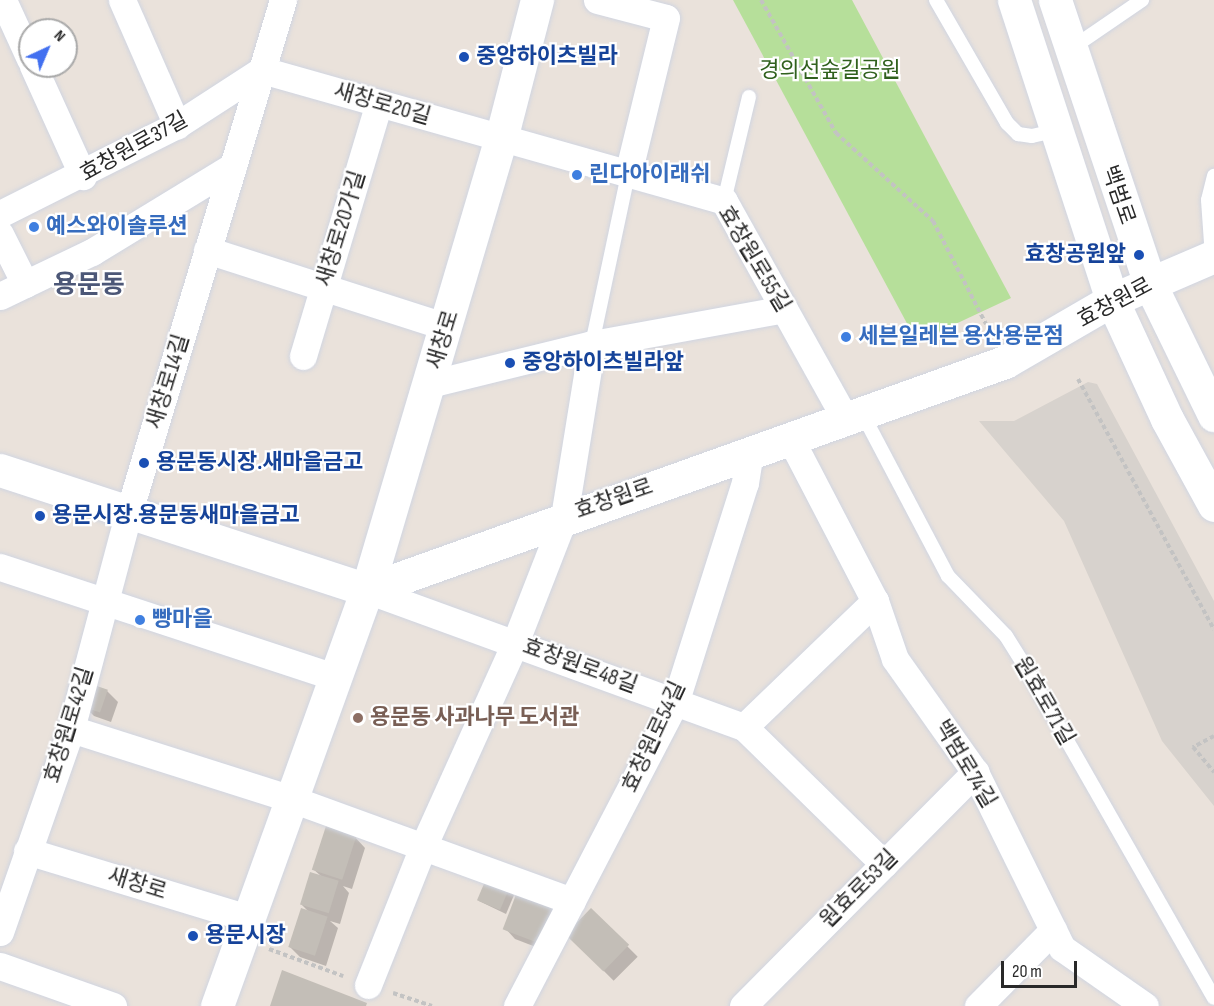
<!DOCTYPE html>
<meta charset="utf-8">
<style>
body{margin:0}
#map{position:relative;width:1214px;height:1006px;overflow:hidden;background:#eae2db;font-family:"Sofia Sans Condensed","Noto Sans KR",sans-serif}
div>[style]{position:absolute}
.green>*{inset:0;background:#b6df9a}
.plaza>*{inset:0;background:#d7d2cd}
.shadow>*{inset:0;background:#0003;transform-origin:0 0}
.building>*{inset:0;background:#c3beb7;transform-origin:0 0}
.path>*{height:4px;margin-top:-2px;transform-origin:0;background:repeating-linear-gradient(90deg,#c3c3c3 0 4.5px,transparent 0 7.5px)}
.roads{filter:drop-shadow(0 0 2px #d0d5e1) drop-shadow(0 0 2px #d0d5e1)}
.service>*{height:14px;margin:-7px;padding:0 7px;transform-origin:7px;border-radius:7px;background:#fff}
.minor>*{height:27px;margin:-13.5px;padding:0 13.5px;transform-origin:13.5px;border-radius:13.5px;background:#fff}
.tertiary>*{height:33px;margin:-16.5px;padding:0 16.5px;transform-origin:16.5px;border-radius:16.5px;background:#fff}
.secondary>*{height:33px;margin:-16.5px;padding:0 16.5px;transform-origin:16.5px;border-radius:16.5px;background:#fff}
.dots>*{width:16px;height:16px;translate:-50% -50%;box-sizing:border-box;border:3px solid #fff;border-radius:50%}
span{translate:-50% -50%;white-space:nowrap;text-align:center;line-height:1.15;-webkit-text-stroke:4.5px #fff;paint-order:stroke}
.transit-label{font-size:22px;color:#164399;font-weight:700}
.left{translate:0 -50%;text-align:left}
.right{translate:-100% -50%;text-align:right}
.park-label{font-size:22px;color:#30611d}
.street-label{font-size:22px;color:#292929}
.shop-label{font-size:22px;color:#366cbe;font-weight:700}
.education-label{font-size:22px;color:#785e54;font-weight:700}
.quarter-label{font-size:26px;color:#4c5777;font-weight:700}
.north{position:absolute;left:18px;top:18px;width:60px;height:60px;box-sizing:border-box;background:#fff;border:2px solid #a9a9a9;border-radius:50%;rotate:44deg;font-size:16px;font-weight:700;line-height:24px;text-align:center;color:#292929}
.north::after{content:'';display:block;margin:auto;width:21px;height:27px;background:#4270f0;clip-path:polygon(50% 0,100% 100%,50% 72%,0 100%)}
.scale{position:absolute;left:1001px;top:961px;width:76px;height:27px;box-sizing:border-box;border:3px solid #292929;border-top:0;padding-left:8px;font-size:18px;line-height:21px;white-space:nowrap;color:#292929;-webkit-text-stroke:4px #fff;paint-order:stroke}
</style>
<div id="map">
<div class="green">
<div style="clip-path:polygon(733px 0,852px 0,1011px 298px,917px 342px)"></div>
</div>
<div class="plaza">
<div style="clip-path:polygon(1088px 382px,1097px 384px,1214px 601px,1214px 806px,1162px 741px,1064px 521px,979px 421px,1014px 421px)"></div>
</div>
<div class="shadow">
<div style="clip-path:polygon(107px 691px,118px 702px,111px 722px,94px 716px,83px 705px)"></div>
<div style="clip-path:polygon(355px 837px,365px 848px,352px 889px,343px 886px,349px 893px,340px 924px,330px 921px,338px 928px,326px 966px,300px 957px,290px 947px,309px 912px,302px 905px,321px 876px,313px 869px)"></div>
<div style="clip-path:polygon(509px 890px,514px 895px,506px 914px,479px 901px)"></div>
<div style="clip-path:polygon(556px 908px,549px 952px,515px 939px,505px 928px)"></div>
<div style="left:591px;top:910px;width:66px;height:34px;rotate:45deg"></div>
</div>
<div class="building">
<div style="left:88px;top:683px;width:21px;height:24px;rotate:19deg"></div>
<div style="left:326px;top:826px;width:32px;height:46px;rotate:18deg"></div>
<div style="left:310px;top:872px;width:30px;height:34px;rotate:17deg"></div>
<div style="left:486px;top:879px;width:25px;height:23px;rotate:23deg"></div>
<div style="left:517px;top:892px;width:43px;height:40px;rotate:21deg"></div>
<div style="left:301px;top:908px;width:28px;height:41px;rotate:18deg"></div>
<div style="left:591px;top:908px;width:53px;height:37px;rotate:44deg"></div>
<div style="clip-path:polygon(282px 970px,367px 1003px,366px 1006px,270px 1006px)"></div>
</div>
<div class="path">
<div style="left:761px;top:0;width:153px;rotate:60.6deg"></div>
<div style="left:836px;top:133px;width:131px;rotate:42.2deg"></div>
<div style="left:933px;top:221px;width:116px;rotate:62.8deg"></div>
<div style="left:1078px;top:379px;width:285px;rotate:61.5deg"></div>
<div style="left:1214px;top:736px;width:24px;rotate:152deg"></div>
<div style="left:1193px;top:747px;width:33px;rotate:50deg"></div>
<div style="left:269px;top:949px;width:79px;rotate:20deg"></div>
<div style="left:393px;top:993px;width:41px;rotate:18.4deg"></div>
</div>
<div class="roads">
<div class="service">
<div style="left:936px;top:0;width:142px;rotate:60deg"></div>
<div style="left:1007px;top:123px;width:16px;rotate:45deg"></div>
<div style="left:1018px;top:134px;width:14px;rotate:8deg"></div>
<div style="left:1032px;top:136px;width:26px;rotate:-13deg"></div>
<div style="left:1072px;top:48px;width:85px;rotate:-34.4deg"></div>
<div style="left:724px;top:201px;width:107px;rotate:-76.5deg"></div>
<div style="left:1212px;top:257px;width:57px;rotate:-94deg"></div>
<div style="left:1208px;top:200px;width:25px;rotate:-76deg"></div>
<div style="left:592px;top:344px;width:174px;rotate:-78deg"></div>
<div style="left:862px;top:413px;width:184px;rotate:62.2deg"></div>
<div style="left:948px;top:576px;width:83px;rotate:46deg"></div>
<div style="left:1006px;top:636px;width:34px;rotate:58deg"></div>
<div style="left:1024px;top:665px;width:383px;rotate:60.3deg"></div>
</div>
<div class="minor">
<div style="left:3px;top:0;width:65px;rotate:65.4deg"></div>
<div style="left:122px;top:0;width:137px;rotate:66.3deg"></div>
<div style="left:597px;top:0;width:71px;rotate:14.6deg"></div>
<div style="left:666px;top:18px;width:161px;rotate:103.7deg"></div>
<div style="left:33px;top:66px;width:121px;rotate:65.6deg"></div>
<div style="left:0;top:214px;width:198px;rotate:-26.7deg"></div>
<div style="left:177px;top:125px;width:101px;rotate:-32.9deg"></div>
<div style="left:262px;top:70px;width:480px;rotate:15.8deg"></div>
<div style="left:724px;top:201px;width:251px;rotate:60.9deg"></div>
<div style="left:0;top:234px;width:56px;rotate:63.4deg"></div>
<div style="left:207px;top:250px;width:252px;rotate:17.8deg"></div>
<div style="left:0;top:296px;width:102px;rotate:-25.6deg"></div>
<div style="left:92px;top:252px;width:165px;rotate:-31.4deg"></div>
<div style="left:592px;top:344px;width:195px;rotate:-10.3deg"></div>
<div style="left:303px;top:356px;width:264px;rotate:-73.3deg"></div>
<div style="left:790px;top:438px;width:184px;rotate:62.5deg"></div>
<div style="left:875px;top:601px;width:61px;rotate:71deg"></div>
<div style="left:895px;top:659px;width:138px;rotate:54.7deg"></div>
<div style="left:975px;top:772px;width:196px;rotate:63.7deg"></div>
<div style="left:1062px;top:948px;width:101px;rotate:34.9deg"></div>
<div style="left:0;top:567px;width:353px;rotate:18.2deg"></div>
<div style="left:367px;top:590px;width:401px;rotate:20deg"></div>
<div style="left:744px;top:727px;width:196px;rotate:44.4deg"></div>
<div style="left:744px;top:727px;width:182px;rotate:-43.9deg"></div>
<div style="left:71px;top:729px;width:229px;rotate:17.6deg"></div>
<div style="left:289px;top:798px;width:301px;rotate:20deg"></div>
<div style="left:27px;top:851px;width:230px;rotate:16.9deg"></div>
<div style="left:0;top:932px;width:215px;rotate:-70.7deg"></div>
<div style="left:71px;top:729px;width:221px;rotate:-75.1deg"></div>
<div style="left:128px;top:515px;width:538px;rotate:-73.25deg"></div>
<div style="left:0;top:966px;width:120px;rotate:19.5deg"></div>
<div style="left:368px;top:985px;width:149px;rotate:-68.3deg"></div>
<div style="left:423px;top:847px;width:224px;rotate:-65.7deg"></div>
<div style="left:515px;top:643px;width:135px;rotate:-68.7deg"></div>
<div style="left:564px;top:517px;width:175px;rotate:-80.8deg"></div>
<div style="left:592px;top:344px;width:168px;rotate:166.2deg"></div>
<div style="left:517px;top:1006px;width:345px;rotate:-62.5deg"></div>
<div style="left:676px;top:700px;width:228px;rotate:-72.4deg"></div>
<div style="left:745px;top:483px;width:31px;rotate:-81deg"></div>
<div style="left:743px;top:1006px;width:330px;rotate:-45.2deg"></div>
<div style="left:978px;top:1006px;width:107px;rotate:-45.4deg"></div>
</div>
<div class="tertiary">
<div style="left:0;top:470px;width:386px;rotate:18.1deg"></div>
<div style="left:367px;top:590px;width:678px;rotate:-19.67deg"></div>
<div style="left:1005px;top:362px;width:124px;rotate:-30.1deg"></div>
<div style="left:1112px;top:300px;width:111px;rotate:-23.3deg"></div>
</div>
<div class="secondary">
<div style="left:1014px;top:0;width:316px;rotate:71.9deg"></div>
<div style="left:1112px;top:300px;width:131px;rotate:65.2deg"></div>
<div style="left:1167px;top:419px;width:98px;rotate:61.3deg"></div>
<div style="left:1055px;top:0;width:299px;rotate:71.5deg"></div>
<div style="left:1150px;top:284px;width:146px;rotate:64deg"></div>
<div style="left:217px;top:1006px;width:442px;rotate:-70.2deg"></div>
<div style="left:367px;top:590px;width:470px;rotate:-73.5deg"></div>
<div style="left:501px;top:139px;width:144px;rotate:-75.5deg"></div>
</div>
</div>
<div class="dots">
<div style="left:464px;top:57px;background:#1a4fb4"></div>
<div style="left:577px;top:175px;background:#3f7fe0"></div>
<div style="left:34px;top:227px;background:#3f7fe0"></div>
<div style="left:1139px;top:255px;background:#1a4fb4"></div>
<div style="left:846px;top:337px;background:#3f7fe0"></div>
<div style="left:510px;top:363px;background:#1a4fb4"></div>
<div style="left:144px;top:463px;background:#1a4fb4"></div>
<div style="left:40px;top:516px;background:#1a4fb4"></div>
<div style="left:140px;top:620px;background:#3f7fe0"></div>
<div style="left:358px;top:718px;background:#8d6e63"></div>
<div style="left:193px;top:936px;background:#1a4fb4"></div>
</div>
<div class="transit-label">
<span class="left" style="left:476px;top:57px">중앙하이츠빌라</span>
<span class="right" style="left:1126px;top:255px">효창공원앞</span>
<span class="left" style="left:522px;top:363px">중앙하이츠빌라앞</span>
<span class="left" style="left:156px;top:463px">용문동시장.새마을금고</span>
<span class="left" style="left:52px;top:516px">용문시장.용문동새마을금고</span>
<span class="left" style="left:205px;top:936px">용문시장</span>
</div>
<div class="park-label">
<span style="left:830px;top:71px">경의선숲길공원</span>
</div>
<div class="street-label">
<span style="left:382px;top:104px;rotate:16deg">새창로20길</span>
<span style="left:134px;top:147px;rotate:-29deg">효창원로37길</span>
<span style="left:1118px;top:195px;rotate:71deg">백범로</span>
<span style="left:341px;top:229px;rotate:-73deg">새창로20가길</span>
<span style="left:754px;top:259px;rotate:59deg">효창원로55길</span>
<span style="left:1115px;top:303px;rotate:-28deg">효창원로</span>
<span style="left:443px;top:340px;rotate:-73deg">새창로</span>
<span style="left:168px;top:382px;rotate:-73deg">새창로14길</span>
<span style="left:614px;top:499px;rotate:-19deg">효창원로</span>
<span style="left:580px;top:666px;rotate:20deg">효창원로48길</span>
<span style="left:1044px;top:701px;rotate:60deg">원효로71길</span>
<span style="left:69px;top:725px;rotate:-73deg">효창원로42길</span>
<span style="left:654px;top:737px;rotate:-65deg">효창원로54길</span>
<span style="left:965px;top:764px;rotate:59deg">백범로74길</span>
<span style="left:137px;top:884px;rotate:17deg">새창로</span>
<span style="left:859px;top:889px;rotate:-45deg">원효로53길</span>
</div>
<div class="shop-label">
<span class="left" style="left:589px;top:175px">린다아이래쉬</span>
<span class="left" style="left:46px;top:227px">예스와이솔루션</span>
<span class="left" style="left:858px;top:337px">세븐일레븐 용산용문점</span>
<span class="left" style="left:152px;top:620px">빵마을</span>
</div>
<div class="education-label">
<span class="left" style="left:370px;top:718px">용문동 사과나무 도서관</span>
</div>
<div class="quarter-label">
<span style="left:89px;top:286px">용문동</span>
</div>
<div class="north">N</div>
<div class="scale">20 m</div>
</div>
